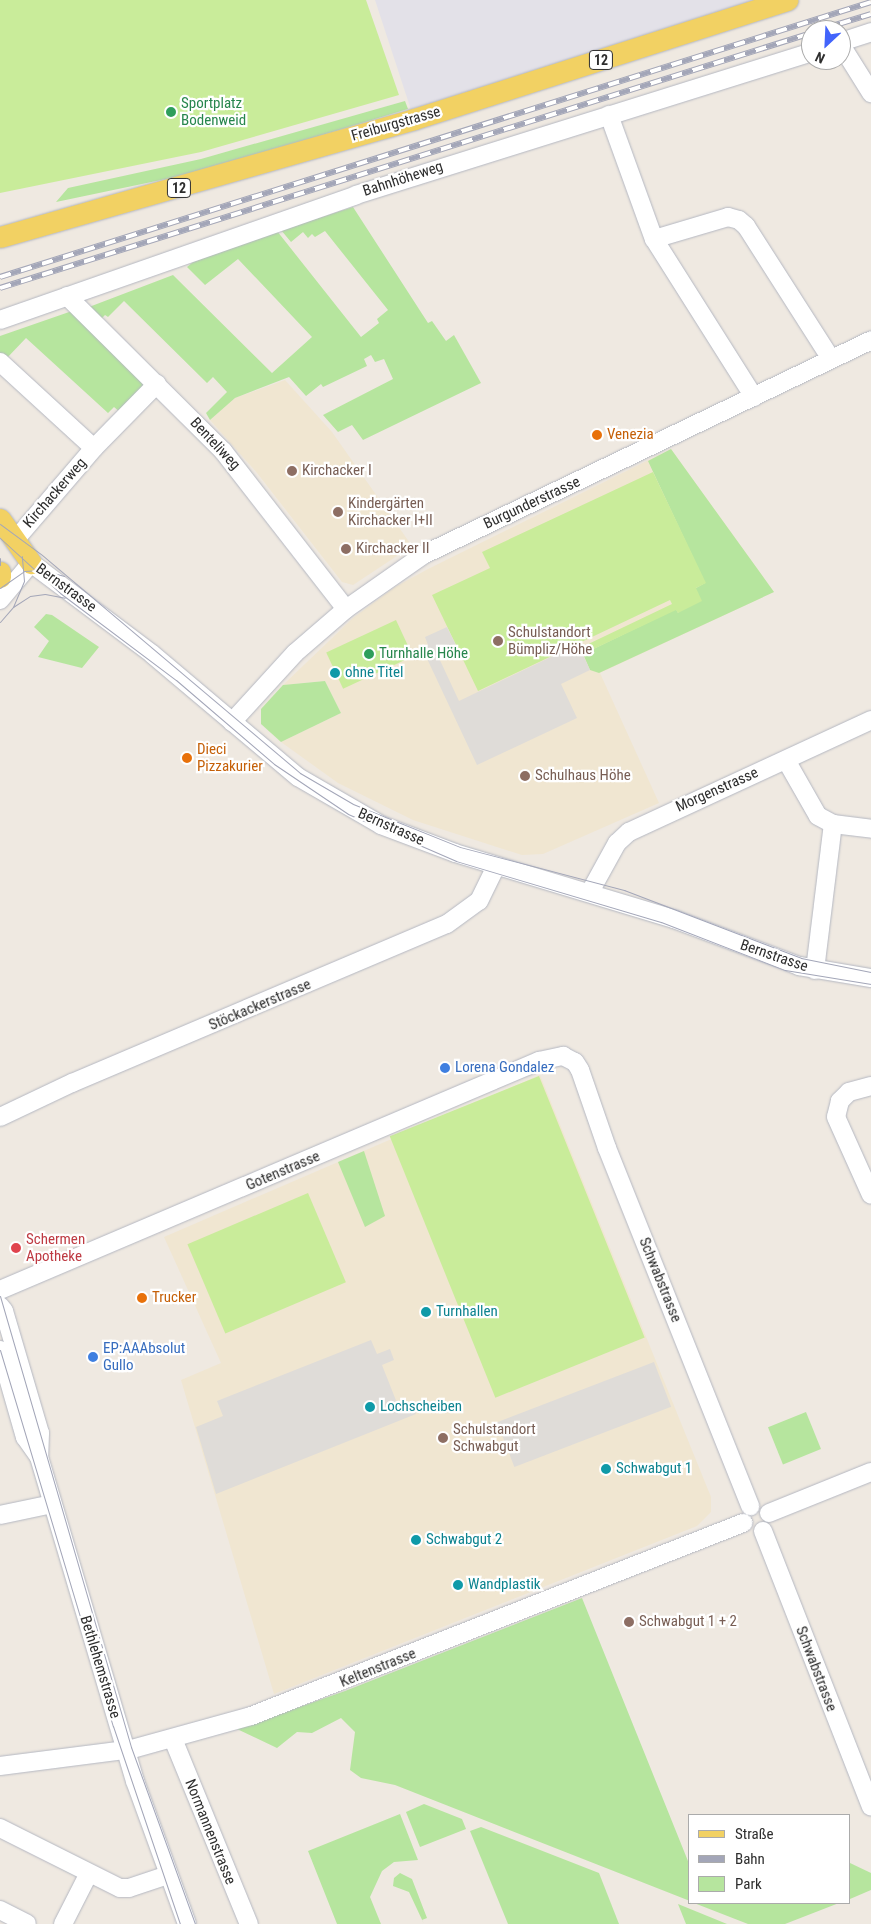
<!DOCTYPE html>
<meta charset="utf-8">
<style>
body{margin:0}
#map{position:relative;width:871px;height:1924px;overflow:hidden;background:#efe9e1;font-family:"Roboto Condensed",sans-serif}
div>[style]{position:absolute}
.industrial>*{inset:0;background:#e3e1e8}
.education>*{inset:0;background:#f0e6d1}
.green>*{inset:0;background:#b6e59e;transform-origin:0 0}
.pitch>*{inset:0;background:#c9ec9a;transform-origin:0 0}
.plaza>*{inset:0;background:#dfdcd8;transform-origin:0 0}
.roads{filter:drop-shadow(0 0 1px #b4b7c1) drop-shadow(0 0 1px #b4b7c1)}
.minor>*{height:18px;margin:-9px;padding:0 9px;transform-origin:9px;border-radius:9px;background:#fff}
.major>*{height:21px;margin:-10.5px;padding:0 10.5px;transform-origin:10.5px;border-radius:10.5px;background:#f2d163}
.tram>*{height:1px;margin:-0.5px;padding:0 0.5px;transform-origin:0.5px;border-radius:0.5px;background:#a3a6b8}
.rail>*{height:5.5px;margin-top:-2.75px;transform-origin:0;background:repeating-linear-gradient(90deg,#fff 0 11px,#a3a6b8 0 22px);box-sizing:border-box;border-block:1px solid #a3a6b8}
.dots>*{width:14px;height:14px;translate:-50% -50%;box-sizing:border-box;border:2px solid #fff;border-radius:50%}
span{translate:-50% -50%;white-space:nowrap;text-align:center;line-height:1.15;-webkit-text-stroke:4.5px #fff;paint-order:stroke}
.shield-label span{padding:1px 4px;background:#fff;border:1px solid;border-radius:4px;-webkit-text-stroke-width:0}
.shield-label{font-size:14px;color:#2e2e2e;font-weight:700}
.leisure-label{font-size:15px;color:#27864d}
.left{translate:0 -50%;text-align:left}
.street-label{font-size:15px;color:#2e2e2e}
.food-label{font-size:15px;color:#c56008}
.education-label{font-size:15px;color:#785e54}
.culture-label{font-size:15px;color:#0d838f}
.shop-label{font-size:15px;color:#366cbe}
.health-label{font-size:15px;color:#be3a42}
.legend{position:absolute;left:688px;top:1814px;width:162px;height:90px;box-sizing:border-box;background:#fff;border:1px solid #ababab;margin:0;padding:6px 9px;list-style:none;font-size:15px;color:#2e2e2e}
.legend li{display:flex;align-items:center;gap:10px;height:25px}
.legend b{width:25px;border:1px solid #ababab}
.north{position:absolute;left:801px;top:20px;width:50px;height:50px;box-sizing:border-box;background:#fff;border:1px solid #ababab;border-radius:50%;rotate:205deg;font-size:14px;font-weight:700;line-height:20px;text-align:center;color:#2e2e2e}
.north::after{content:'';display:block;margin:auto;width:18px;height:22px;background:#4264fb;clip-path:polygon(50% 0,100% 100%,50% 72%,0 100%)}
</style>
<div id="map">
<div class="industrial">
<div style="clip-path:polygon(375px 0,788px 0,414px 119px)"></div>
</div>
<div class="education">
<div style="clip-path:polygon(285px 380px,332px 432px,412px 546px,353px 585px,342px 582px,257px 473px,210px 420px,235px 398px)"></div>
<div style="clip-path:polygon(671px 449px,774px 592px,600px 673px,659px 803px,543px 854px,522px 855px,413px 820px,338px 783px,281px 742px,341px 713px,325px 681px,283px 685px,353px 618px,395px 587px,428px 569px)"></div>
<div style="clip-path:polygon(540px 1075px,711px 1497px,711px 1512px,697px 1526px,274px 1694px,181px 1380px,221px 1363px,164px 1237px)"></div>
</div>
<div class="green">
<div style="clip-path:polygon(405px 101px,408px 109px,204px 171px,56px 202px,68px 188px,201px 159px)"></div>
<div style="clip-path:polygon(353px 207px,428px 323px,432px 321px,446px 341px,454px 335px,481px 383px,363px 440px,352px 425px,338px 432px,323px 415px,393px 379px,384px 359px,375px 362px,371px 355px,364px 359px,367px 366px,323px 387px,321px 384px,306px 396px,289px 377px,235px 398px,210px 420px,206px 413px,227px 392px,213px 377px,207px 383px,124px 301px,108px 317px,105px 315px,100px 320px,89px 307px,173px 275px,272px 373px,312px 337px,238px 259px,205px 285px,187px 267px,193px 262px,277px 231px,361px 337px,379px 323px,377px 319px,388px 310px,325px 231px,315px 237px,312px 234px,308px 238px,303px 232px,291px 242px,281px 230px)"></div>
<div style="clip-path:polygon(72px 311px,144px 384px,120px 412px,114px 407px,108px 413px,26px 338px,6px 359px,0 353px,0 336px)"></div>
<div style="clip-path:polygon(671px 449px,774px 592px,599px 673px,590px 670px,583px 654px,676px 609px,678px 613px,696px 588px,705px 583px,648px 461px)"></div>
<div style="clip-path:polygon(46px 614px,52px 615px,99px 647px,82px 668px,38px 657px,49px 641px,34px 627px)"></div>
<div style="clip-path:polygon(325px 681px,341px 713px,281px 742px,261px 724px,261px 709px,283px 685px)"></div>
<div style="clip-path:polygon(364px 1151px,385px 1216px,365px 1227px,338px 1162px)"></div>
<div style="left:806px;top:1412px;width:40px;height:41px;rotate:68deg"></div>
<div style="clip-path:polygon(582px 1598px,690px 1866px,690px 1901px,395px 1785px,361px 1778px,350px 1770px,355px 1732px,341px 1718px,312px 1733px,297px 1732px,277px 1748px,237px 1729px,345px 1691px)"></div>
<div style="clip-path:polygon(424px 1804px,462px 1819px,466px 1829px,420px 1847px,406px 1812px)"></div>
<div style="clip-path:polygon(400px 1814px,418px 1860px,394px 1862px,382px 1871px,370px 1897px,381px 1924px,337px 1924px,308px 1851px)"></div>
<div style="clip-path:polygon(481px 1827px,599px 1873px,619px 1924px,508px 1924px,470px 1831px)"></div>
<div style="clip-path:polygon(850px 1863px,871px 1873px,871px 1890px,850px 1899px)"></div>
<div style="clip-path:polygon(400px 1873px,412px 1879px,427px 1918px,422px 1920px,424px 1924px,409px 1892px,393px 1886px,394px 1878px)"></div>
<div style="clip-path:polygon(694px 1903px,839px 1903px,785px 1924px,748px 1924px)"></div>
<div style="clip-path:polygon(678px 1904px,727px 1924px,686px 1924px)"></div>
</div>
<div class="pitch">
<div style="clip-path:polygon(0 0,366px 0,399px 95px,201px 152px,0 193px)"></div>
<div style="clip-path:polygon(653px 472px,706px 583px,696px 588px,702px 601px,678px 613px,676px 610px,583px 654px,580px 648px,672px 604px,670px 600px,478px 691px,432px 595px,490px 568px,482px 552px)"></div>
<div style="left:396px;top:620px;width:40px;height:77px;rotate:65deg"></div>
<div style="left:539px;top:1076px;width:282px;height:161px;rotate:68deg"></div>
<div style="left:308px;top:1193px;width:97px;height:131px;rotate:67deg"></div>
</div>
<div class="plaza">
<div style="clip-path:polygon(447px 627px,457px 647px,438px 656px,459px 701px,578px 644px,590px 670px,561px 684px,577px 718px,477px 765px,422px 648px,428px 645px,425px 637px)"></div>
<div style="clip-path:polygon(371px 1340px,377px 1354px,390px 1349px,394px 1360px,382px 1365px,399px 1408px,411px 1403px,416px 1414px,216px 1494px,196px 1427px,223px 1416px,217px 1401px)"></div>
<div style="left:654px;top:1362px;width:48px;height:168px;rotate:69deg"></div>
</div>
<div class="roads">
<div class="minor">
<div style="left:841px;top:42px;width:32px;rotate:-18deg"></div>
<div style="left:841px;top:45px;width:57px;rotate:58deg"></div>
<div style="left:609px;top:115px;width:132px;rotate:70.1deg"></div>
<div style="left:654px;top:239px;width:187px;rotate:57.7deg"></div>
<div style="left:654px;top:239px;width:77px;rotate:-16.6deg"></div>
<div style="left:728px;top:217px;width:11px;rotate:15deg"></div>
<div style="left:739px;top:220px;width:9px;rotate:41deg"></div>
<div style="left:746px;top:226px;width:158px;rotate:57.4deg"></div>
<div style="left:67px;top:296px;width:220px;rotate:44.8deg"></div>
<div style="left:223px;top:451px;width:200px;rotate:52.1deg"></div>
<div style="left:0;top:320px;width:377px;rotate:-19.3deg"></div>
<div style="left:356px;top:195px;width:477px;rotate:-17.4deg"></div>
<div style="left:0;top:362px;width:127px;rotate:42.5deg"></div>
<div style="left:16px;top:539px;width:120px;rotate:-49.4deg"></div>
<div style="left:94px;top:448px;width:90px;rotate:-45.5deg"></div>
<div style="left:0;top:600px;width:48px;rotate:-50deg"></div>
<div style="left:31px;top:563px;width:151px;rotate:36.9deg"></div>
<div style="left:152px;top:654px;width:191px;rotate:40.1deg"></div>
<div style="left:298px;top:777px;width:96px;rotate:30deg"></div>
<div style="left:381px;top:825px;width:79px;rotate:20.7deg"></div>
<div style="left:455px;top:853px;width:229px;rotate:16.8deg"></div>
<div style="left:674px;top:919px;width:134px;rotate:20.6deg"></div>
<div style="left:799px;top:966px;width:73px;rotate:9.5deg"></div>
<div style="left:232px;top:722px;width:93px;rotate:-47.6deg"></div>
<div style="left:295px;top:653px;width:67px;rotate:-40.8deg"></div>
<div style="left:346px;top:609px;width:94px;rotate:-35deg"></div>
<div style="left:423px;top:555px;width:497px;rotate:-25.6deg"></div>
<div style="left:786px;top:760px;width:64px;rotate:60.3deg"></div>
<div style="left:818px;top:816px;width:17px;rotate:28deg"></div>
<div style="left:833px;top:824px;width:38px;rotate:7deg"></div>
<div style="left:590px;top:892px;width:56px;rotate:-61.1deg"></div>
<div style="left:617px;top:843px;width:16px;rotate:-43deg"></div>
<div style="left:629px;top:832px;width:267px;rotate:-24.8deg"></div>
<div style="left:815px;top:970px;width:147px;rotate:-83deg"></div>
<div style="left:871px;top:1086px;width:23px;rotate:165deg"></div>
<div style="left:849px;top:1092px;width:13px;rotate:135deg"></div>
<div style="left:840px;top:1101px;width:16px;rotate:104deg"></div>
<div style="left:836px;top:1117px;width:85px;rotate:65.8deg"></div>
<div style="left:0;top:1117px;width:80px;rotate:-25.3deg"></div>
<div style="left:72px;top:1083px;width:407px;rotate:-23deg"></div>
<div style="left:447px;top:924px;width:39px;rotate:-36deg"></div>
<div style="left:479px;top:901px;width:39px;rotate:-64deg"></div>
<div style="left:0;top:1290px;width:586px;rotate:-23.02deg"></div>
<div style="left:539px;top:1061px;width:25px;rotate:-12deg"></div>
<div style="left:563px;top:1056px;width:13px;rotate:27deg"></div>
<div style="left:575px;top:1062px;width:9px;rotate:58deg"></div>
<div style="left:580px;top:1070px;width:83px;rotate:70.9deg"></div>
<div style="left:607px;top:1148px;width:386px;rotate:68.2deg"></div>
<div style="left:0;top:1306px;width:6px;rotate:51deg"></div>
<div style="left:4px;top:1311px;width:127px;rotate:73.6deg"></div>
<div style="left:40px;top:1433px;width:24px;rotate:92deg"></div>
<div style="left:0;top:1350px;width:91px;rotate:74deg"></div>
<div style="left:25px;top:1437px;width:24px;rotate:55deg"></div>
<div style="left:39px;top:1457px;width:338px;rotate:73.5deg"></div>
<div style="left:135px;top:1781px;width:152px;rotate:70deg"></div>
<div style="left:769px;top:1513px;width:110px;rotate:-21.9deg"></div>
<div style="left:0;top:1515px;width:53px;rotate:-11.9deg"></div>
<div style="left:763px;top:1531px;width:296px;rotate:68.6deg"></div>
<div style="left:173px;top:1739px;width:200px;rotate:67.7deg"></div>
<div style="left:0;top:1766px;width:133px;rotate:-7.3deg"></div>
<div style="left:132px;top:1749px;width:123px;rotate:-15.5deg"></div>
<div style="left:251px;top:1716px;width:529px;rotate:-21.42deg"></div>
<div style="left:0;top:1828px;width:134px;rotate:26.6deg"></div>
<div style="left:120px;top:1888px;width:9px"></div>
<div style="left:129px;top:1888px;width:41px;rotate:-18.4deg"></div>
<div style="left:0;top:1910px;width:30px;rotate:27deg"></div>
<div style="left:63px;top:1924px;width:57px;rotate:-63deg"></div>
</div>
<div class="major">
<div style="left:0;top:237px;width:430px;rotate:-15.9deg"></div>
<div style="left:414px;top:119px;width:392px;rotate:-17.7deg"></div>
<div style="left:0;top:519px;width:54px;rotate:54.8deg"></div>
<div style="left:0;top:572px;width:5px;rotate:90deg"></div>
</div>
</div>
<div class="tram">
<div style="left:0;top:524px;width:52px;rotate:36.4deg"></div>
<div style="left:42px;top:555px;width:338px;rotate:40.2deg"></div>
<div style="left:300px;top:773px;width:61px;rotate:30.3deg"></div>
<div style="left:353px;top:804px;width:115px;rotate:21.9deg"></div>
<div style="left:460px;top:847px;width:170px;rotate:14.7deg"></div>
<div style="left:624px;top:890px;width:190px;rotate:21deg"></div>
<div style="left:801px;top:958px;width:71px;rotate:11.3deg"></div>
<div style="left:0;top:538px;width:81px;rotate:42.5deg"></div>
<div style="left:60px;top:593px;width:145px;rotate:36.9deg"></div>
<div style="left:176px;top:680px;width:129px;rotate:40.6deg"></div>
<div style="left:274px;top:764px;width:89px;rotate:34deg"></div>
<div style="left:348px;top:814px;width:118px;rotate:23.5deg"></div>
<div style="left:456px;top:861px;width:214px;rotate:16.6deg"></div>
<div style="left:661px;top:922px;width:133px;rotate:21.2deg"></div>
<div style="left:785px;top:970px;width:87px;rotate:9.2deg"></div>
<div style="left:0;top:558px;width:7px;rotate:90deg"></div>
<div style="left:0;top:588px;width:29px;rotate:-35deg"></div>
<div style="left:24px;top:571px;width:18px;rotate:-3deg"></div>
<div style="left:42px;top:570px;width:23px;rotate:15deg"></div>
<div style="left:13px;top:607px;width:28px;rotate:-67deg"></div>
<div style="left:24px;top:581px;width:25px;rotate:-95deg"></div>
<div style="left:0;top:622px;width:20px;rotate:-49deg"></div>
<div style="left:13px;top:607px;width:20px;rotate:-33deg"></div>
<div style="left:30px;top:596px;width:15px;rotate:-8deg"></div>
<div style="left:45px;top:594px;width:20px;rotate:11deg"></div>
<div style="left:0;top:1296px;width:470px;rotate:73.8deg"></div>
<div style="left:131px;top:1747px;width:188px;rotate:70.1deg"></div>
<div style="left:0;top:1350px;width:393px;rotate:73.3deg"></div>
<div style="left:113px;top:1726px;width:209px;rotate:71.3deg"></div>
</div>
<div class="rail">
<div style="left:819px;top:30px;width:54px;rotate:-17.1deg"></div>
<div style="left:0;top:277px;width:913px;rotate:-17.52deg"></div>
<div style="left:0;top:288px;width:850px;rotate:-17.45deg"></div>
</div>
<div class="dots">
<div style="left:171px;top:112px;background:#2e9e5b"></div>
<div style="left:597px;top:435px;background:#e8710a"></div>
<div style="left:292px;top:471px;background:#8d6e63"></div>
<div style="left:338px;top:512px;background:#8d6e63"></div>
<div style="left:346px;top:549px;background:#8d6e63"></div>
<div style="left:498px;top:641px;background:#8d6e63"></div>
<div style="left:369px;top:654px;background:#2e9e5b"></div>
<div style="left:335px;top:673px;background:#0f9aa8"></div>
<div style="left:187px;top:758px;background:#e8710a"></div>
<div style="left:525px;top:776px;background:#8d6e63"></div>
<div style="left:445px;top:1068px;background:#3f7fe0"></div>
<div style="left:16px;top:1248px;background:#e0444e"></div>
<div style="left:142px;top:1298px;background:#e8710a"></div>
<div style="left:426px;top:1312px;background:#0f9aa8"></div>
<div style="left:93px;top:1357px;background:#3f7fe0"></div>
<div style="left:370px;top:1407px;background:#0f9aa8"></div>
<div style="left:443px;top:1438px;background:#8d6e63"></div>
<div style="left:606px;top:1469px;background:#0f9aa8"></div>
<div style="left:416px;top:1540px;background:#0f9aa8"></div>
<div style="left:458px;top:1585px;background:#0f9aa8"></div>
<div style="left:629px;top:1622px;background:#8d6e63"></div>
</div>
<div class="shield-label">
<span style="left:601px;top:60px">12</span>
<span style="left:179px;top:188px">12</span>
</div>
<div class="leisure-label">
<span class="left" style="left:181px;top:112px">Sportplatz<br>Bodenweid</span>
<span class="left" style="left:379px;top:654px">Turnhalle Höhe</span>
</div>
<div class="street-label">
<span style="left:396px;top:124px;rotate:-16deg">Freiburgstrasse</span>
<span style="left:403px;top:179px;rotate:-18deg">Bahnhöheweg</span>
<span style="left:215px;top:444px;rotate:47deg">Benteliweg</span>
<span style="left:55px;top:493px;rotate:-49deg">Kirchackerweg</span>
<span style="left:532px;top:503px;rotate:-25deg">Burgunderstrasse</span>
<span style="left:66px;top:588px;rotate:36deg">Bernstrasse</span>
<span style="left:717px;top:790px;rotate:-24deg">Morgenstrasse</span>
<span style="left:391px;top:827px;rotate:24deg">Bernstrasse</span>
<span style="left:774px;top:956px;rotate:19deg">Bernstrasse</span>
<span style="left:260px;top:1005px;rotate:-23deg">Stöckackerstrasse</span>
<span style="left:283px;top:1171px;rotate:-23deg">Gotenstrasse</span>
<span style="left:660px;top:1280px;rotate:68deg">Schwabstrasse</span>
<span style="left:100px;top:1667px;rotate:73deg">Bethlehemstrasse</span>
<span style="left:378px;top:1668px;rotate:-22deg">Keltenstrasse</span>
<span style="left:816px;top:1669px;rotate:69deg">Schwabstrasse</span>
<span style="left:210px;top:1832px;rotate:68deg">Normannenstrasse</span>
</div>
<div class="food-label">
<span class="left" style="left:607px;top:435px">Venezia</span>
<span class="left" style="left:197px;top:758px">Dieci<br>Pizzakurier</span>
<span class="left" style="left:152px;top:1298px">Trucker</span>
</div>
<div class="education-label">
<span class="left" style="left:302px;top:471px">Kirchacker I</span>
<span class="left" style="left:348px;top:512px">Kindergärten<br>Kirchacker I+II</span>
<span class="left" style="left:356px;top:549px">Kirchacker II</span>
<span class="left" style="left:508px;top:641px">Schulstandort<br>Bümpliz/Höhe</span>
<span class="left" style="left:535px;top:776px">Schulhaus Höhe</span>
<span class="left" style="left:453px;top:1438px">Schulstandort<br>Schwabgut</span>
<span class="left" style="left:639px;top:1622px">Schwabgut 1 + 2</span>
</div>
<div class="culture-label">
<span class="left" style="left:345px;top:673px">ohne Titel</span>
<span class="left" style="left:436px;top:1312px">Turnhallen</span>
<span class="left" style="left:380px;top:1407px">Lochscheiben</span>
<span class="left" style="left:616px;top:1469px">Schwabgut 1</span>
<span class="left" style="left:426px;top:1540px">Schwabgut 2</span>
<span class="left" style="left:468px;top:1585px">Wandplastik</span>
</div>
<div class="shop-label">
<span class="left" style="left:455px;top:1068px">Lorena Gondalez</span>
<span class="left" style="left:103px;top:1357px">EP:AAAbsolut<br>Gullo</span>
</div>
<div class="health-label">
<span class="left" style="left:26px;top:1248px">Schermen<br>Apotheke</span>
</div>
<ul class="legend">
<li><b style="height:6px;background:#f2d163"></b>Straße</li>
<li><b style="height:6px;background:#a3a6b8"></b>Bahn</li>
<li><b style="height:14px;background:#b6e59e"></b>Park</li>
</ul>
<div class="north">N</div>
</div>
